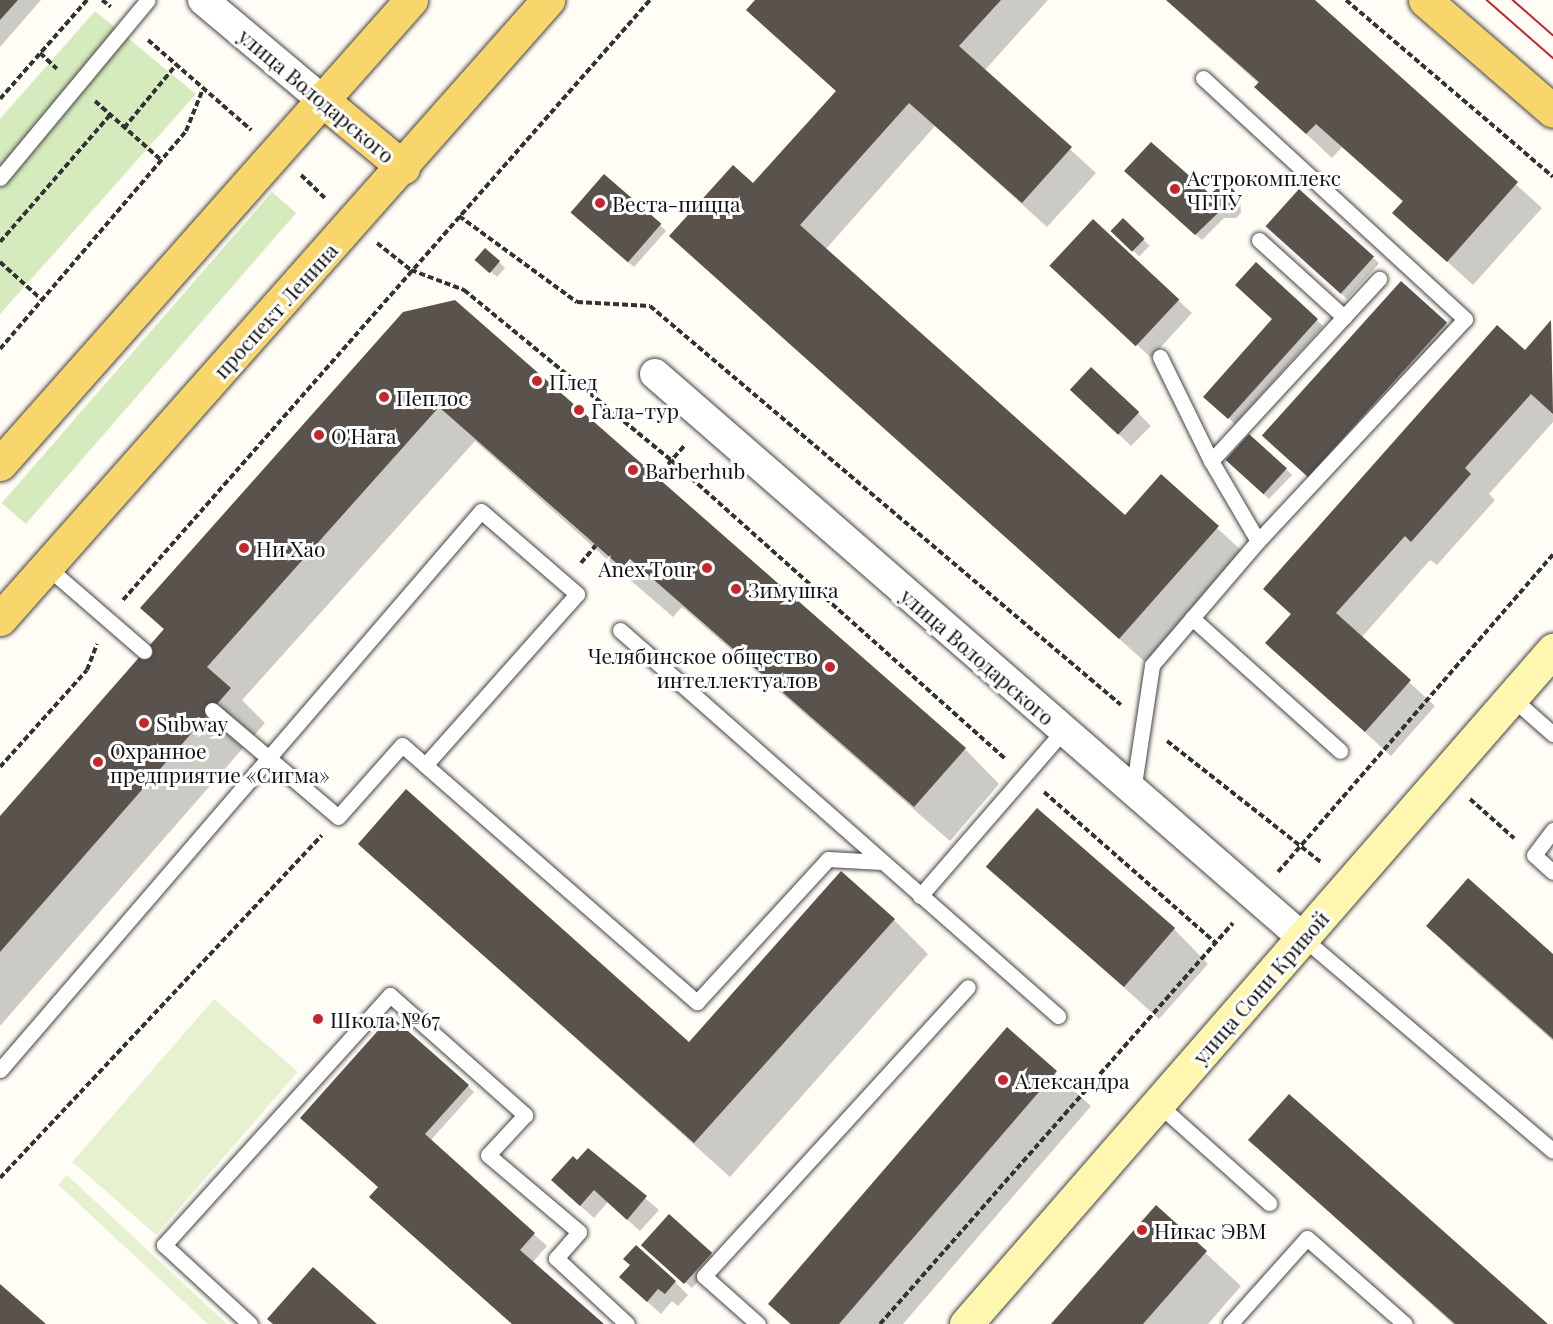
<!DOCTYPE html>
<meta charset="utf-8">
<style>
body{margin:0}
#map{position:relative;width:1553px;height:1324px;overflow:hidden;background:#fffdf5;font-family:"Playfair Display",serif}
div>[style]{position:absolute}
.green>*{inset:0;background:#d5ebbd;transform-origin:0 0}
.pitch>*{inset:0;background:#e6f2cf;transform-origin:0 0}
.shadow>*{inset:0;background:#0003;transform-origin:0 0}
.building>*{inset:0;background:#5a524d;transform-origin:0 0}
.path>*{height:4px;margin-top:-2px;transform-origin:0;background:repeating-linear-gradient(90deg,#333 0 6px,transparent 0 9px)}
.roads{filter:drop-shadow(0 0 2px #444) drop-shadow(0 0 2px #444)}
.lane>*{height:15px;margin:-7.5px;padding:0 7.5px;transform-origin:7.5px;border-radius:7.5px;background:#fff}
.street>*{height:30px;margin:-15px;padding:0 15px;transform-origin:15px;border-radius:15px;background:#fff}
.secondary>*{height:33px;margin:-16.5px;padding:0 16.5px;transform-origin:16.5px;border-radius:16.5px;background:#fff6b0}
.primary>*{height:33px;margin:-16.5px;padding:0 16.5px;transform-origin:16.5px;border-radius:16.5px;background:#f9d66b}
.tram>*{height:1.5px;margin:-0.75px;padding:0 0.75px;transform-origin:0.75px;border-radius:0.75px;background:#c4262e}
.dots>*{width:16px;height:16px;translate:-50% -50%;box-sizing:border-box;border:3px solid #fff;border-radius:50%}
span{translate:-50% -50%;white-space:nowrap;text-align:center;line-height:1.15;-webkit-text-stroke:6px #fff;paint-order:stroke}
.street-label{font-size:21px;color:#111}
.poi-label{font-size:21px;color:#111}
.left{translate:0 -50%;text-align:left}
.right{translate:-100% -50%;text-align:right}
</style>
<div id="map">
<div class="green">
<div style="clip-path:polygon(95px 11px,196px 94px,0 314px,0 119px)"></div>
<div style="left:272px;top:192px;width:32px;height:412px;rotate:41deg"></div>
</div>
<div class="pitch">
<div style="left:214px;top:999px;width:111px;height:216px;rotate:41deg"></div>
<div style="left:67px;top:1175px;width:218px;height:13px;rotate:43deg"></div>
</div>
<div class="shadow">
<div style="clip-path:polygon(0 0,41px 0,0 47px)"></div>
<div style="clip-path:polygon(757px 0,1048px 0,984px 71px,1096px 173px,1047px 227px,935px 126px,825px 250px,1125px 517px,1161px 476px,1243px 552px,1145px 662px,671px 236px,754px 186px,837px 92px,748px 10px)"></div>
<div style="clip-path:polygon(1166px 0,1312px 0,1542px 208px,1473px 285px,1394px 213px,1403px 202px,1342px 147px,1332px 158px,1256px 87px,1259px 84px)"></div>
<div style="clip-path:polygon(1132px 177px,1210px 196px,1234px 192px,1240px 198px,1241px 213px,1236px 218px,1224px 218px,1202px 240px)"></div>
<div style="left:1299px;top:191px;width:108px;height:48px;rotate:42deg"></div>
<div style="clip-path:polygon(578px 218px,660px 225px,666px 231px,634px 267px)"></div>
<div style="left:1123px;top:220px;width:37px;height:15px;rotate:44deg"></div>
<div style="clip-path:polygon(1093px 222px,1192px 313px,1151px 358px,1126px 334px)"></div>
<div style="clip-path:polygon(499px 262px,505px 268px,497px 277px,483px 265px)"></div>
<div style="clip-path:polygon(1256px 265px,1323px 326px,1235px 424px,1211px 402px,1274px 319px)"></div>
<div style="clip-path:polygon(454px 302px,965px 749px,999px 784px,950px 841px,682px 607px,673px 617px,621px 572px,681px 503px,679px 501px,619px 570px,475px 441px,242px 700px,265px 723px,0 1026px,0 818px,164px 630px,142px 608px,404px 313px)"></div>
<div style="clip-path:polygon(1551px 322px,1553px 422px,1489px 494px,1495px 500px,1437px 565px,1430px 560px,1361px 638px,1435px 706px,1391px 756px,1267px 643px,1291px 615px,1265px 589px,1525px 352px)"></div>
<div style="clip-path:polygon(1446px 324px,1452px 330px,1314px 481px,1268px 440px)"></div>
<div style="clip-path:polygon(1085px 402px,1138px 413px,1151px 426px,1131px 446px)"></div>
<div style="clip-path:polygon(1233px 466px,1286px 469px,1292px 475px,1269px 499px)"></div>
<div style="clip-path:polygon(360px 844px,690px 1044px,894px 920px,928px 954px,730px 1177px)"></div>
<div style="clip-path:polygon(988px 866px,1174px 929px,1208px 964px,1159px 1019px)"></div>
<div style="clip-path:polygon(1428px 926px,1553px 956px,1553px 1041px,1462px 960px)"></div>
<div style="clip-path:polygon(1007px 1029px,1091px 1106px,903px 1324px,790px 1324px,770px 1304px)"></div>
<div style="clip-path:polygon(468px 1086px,474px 1092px,430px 1141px,547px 1246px,532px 1263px,602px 1324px,513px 1324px,379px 1188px,308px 1124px)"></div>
<div style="clip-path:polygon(1250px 1140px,1546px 1324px,1453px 1324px)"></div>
<div style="clip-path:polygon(588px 1150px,659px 1210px,640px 1231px,608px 1202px,594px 1218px,566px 1193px,577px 1162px)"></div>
<div style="clip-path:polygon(1156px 1207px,1241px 1286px,1208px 1324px,1053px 1324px)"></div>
<div style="clip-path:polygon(649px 1251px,711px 1254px,717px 1260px,692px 1288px)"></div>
<div style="clip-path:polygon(631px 1266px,675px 1282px,688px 1295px,678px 1306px,672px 1301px,661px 1314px,634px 1290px)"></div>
</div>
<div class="building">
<div style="clip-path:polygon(0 0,18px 0,0 20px)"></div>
<div style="clip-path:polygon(755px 0,1001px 0,959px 46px,1072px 147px,1022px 203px,909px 103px,800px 225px,1125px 515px,1161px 474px,1219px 526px,1119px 639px,669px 236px,733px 165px,753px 183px,836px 91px,746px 10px)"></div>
<div style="clip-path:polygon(1166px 0,1315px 0,1518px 182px,1447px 262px,1392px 213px,1403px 201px,1316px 124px,1306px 134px,1254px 87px,1259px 82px)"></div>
<div style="clip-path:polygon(1151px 142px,1210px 194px,1221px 185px,1232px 188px,1237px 194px,1236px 207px,1229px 213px,1218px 213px,1195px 235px,1124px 171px)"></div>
<div style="left:604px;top:174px;width:76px;height:51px;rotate:41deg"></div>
<div style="left:1299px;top:189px;width:101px;height:50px;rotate:42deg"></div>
<div style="left:1123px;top:218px;width:30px;height:18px;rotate:44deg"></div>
<div style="left:1093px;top:219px;width:118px;height:64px;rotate:43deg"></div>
<div style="left:485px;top:248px;width:20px;height:16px;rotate:41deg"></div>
<div style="clip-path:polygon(1256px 262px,1318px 319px,1228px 419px,1203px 397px,1272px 319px,1235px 285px)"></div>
<div style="left:1401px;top:281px;width:62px;height:208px;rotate:42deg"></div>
<div style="clip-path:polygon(455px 300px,966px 748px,914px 807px,630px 559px,622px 568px,439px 407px,207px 667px,231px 688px,0 952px,0 816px,164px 629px,140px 608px,403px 312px)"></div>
<div style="clip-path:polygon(1551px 320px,1553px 414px,1531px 394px,1465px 468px,1471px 474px,1411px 542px,1405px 536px,1336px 613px,1411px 680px,1365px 732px,1265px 643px,1291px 614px,1263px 589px,1497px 325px,1525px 350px)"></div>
<div style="left:1091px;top:367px;width:66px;height:31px;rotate:43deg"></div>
<div style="left:1249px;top:434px;width:51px;height:35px;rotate:42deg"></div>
<div style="clip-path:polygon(406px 789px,689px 1042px,841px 871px,895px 919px,694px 1143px,358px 844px)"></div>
<div style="left:1037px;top:808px;width:183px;height:78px;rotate:41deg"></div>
<div style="clip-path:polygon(1468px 878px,1553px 954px,1553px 1039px,1426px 926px)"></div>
<div style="clip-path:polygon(391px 1016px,469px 1085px,425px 1134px,535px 1233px,520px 1250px,604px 1324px,512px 1324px,369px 1197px,378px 1187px,300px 1118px)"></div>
<div style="clip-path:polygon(1007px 1027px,1057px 1071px,839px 1324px,791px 1324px,768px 1304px)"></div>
<div style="clip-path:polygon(1289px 1094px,1548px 1324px,1455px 1324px,1248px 1140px)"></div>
<div style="clip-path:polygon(588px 1148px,647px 1196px,627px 1220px,594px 1190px,580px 1206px,551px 1180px,573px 1156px,577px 1160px)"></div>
<div style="clip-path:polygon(1156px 1205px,1207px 1251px,1143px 1324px,1051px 1324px)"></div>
<div style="left:669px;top:1214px;width:58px;height:42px;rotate:42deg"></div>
<div style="clip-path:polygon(636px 1245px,676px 1281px,665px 1294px,658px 1289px,647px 1302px,619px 1277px,630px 1265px,623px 1259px)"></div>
<div style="clip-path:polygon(313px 1267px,377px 1324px,273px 1324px,267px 1319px)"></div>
<div style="clip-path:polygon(0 1284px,46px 1324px,0 1324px)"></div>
</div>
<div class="path">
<div style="left:102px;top:0;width:11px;rotate:38deg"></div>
<div style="left:1346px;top:0;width:272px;rotate:40.5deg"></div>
<div style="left:148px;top:40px;width:137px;rotate:41.1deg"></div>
<div style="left:40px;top:53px;width:23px;rotate:43deg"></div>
<div style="left:0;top:99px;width:132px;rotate:-48.7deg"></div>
<div style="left:95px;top:101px;width:89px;rotate:41.8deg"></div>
<div style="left:124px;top:128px;width:82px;rotate:-50.5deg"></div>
<div style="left:301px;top:175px;width:35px;rotate:44deg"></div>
<div style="left:459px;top:216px;width:146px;rotate:36.1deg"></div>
<div style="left:577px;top:302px;width:73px;rotate:3.1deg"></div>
<div style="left:650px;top:306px;width:617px;rotate:40.27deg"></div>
<div style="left:0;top:242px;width:168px;rotate:-49.1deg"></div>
<div style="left:377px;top:243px;width:43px;rotate:38.5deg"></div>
<div style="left:411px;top:270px;width:57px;rotate:20.7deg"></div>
<div style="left:464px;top:290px;width:268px;rotate:39.4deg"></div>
<div style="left:671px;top:460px;width:449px;rotate:41.8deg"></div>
<div style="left:0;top:262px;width:55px;rotate:42.1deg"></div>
<div style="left:0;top:349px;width:287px;rotate:-49.5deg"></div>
<div style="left:186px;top:131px;width:45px;rotate:-68deg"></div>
<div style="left:656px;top:478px;width:44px;rotate:-48.7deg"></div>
<div style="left:581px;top:563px;width:23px;rotate:-50deg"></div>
<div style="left:123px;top:600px;width:799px;rotate:-48.71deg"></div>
<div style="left:1167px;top:741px;width:196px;rotate:38.2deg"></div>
<div style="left:0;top:767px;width:130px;rotate:-48.1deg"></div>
<div style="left:87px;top:670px;width:28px;rotate:-69deg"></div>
<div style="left:1044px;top:792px;width:229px;rotate:41.3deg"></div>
<div style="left:1470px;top:799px;width:59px;rotate:41.6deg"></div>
<div style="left:1278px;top:872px;width:420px;rotate:-49.1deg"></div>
<div style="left:0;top:1178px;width:470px;rotate:-46.8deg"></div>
<div style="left:880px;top:1324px;width:534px;rotate:-48.64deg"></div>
</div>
<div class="roads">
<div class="lane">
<div style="left:1203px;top:78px;width:356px;rotate:42.6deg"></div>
<div style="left:1465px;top:319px;width:304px;rotate:133deg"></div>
<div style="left:0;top:178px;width:231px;rotate:-50.3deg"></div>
<div style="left:1259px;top:240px;width:115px;rotate:42.2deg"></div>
<div style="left:1211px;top:461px;width:248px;rotate:-47.3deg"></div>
<div style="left:46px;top:566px;width:130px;rotate:40.9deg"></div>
<div style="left:1192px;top:618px;width:199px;rotate:41.9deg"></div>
<div style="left:620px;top:630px;width:584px;rotate:41.39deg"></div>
<div style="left:1511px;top:697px;width:56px;rotate:41.4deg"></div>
<div style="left:212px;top:710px;width:165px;rotate:40.3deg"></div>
<div style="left:338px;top:817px;width:96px;rotate:-48.4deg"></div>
<div style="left:402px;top:745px;width:30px;rotate:41deg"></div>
<div style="left:1133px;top:791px;width:127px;rotate:-81.4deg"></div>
<div style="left:1152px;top:665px;width:163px;rotate:-49.5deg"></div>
<div style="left:1258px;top:541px;width:93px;rotate:-120.4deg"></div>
<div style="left:1211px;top:461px;width:116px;rotate:-116.1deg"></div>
<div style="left:1553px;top:830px;width:31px;rotate:127deg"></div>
<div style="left:1534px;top:855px;width:25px;rotate:42deg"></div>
<div style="left:920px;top:896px;width:218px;rotate:-49.1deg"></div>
<div style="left:1303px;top:938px;width:328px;rotate:40.4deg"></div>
<div style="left:0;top:1070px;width:737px;rotate:-49.29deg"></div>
<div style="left:481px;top:511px;width:127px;rotate:40.8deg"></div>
<div style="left:577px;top:594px;width:229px;rotate:131.6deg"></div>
<div style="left:425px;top:765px;width:361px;rotate:41.1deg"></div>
<div style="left:697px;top:1002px;width:194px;rotate:-47.5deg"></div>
<div style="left:828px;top:859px;width:54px;rotate:3.2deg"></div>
<div style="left:1158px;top:1104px;width:149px;rotate:41.7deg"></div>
<div style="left:250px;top:1324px;width:117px;rotate:-137.4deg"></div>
<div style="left:164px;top:1245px;width:337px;rotate:-47.9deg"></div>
<div style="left:390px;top:995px;width:181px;rotate:41.6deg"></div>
<div style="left:525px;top:1115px;width:54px;rotate:132.8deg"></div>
<div style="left:488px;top:1155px;width:119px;rotate:40.2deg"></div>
<div style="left:579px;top:1232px;width:35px;rotate:131deg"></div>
<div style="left:556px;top:1258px;width:97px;rotate:42.9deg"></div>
<div style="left:758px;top:1324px;width:72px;rotate:-138.4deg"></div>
<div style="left:704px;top:1276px;width:391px;rotate:-47.6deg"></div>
<div style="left:1230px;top:1324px;width:115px;rotate:-48.2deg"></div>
<div style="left:1307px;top:1238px;width:130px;rotate:41.3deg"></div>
</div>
<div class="street">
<div style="left:203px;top:0;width:154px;rotate:40deg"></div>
<div style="left:655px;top:374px;width:859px;rotate:41.04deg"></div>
</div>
<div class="secondary">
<div style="left:966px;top:1324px;width:894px;rotate:-48.95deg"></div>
</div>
<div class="primary">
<div style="left:1425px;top:0;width:169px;rotate:40.9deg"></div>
<div style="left:321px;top:99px;width:107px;rotate:39.7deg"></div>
<div style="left:0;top:464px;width:620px;rotate:-48.47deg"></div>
<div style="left:0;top:619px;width:827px;rotate:-48.48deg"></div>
</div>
</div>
<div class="tram">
<div style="left:1487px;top:0;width:88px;rotate:41.3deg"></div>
<div style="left:1513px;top:0;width:53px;rotate:41.2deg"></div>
</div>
<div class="dots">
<div style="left:1175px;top:189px;background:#c4262e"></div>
<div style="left:600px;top:203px;background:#c4262e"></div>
<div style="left:537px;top:381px;background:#c4262e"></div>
<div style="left:384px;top:397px;background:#c4262e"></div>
<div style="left:579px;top:410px;background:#c4262e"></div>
<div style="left:319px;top:435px;background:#c4262e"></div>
<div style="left:633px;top:470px;background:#c4262e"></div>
<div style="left:244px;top:548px;background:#c4262e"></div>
<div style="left:707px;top:568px;background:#c4262e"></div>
<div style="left:736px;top:589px;background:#c4262e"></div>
<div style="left:830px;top:667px;background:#c4262e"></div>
<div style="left:144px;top:723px;background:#c4262e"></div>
<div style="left:98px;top:762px;background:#c4262e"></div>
<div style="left:318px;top:1019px;background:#c4262e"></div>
<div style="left:1003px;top:1080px;background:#c4262e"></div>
<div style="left:1142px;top:1230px;background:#c4262e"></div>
</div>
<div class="street-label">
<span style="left:317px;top:95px;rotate:40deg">улица Володарского</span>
<span style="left:275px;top:310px;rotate:-48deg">проспект Ленина</span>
<span style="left:978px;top:656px;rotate:41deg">улица Володарского</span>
<span style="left:1260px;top:987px;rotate:-49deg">улица Сони Кривой</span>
</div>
<div class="poi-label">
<span class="left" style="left:1187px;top:189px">Астрокомплекс<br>ЧГПУ</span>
<span class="left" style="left:612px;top:203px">Веста-пицца</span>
<span class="left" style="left:549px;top:381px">Плед</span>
<span class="left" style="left:396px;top:397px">Пеплос</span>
<span class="left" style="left:591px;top:410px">Гала-тур</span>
<span class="left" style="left:331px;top:435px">O'Hara</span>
<span class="left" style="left:645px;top:470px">Barberhub</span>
<span class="left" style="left:256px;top:548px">Ни Хао</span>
<span class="right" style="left:695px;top:568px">Anex Tour</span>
<span class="left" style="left:748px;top:589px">Зимушка</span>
<span class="right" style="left:818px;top:667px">Челябинское общество<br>интеллектуалов</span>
<span class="left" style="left:156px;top:723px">Subway</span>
<span class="left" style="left:110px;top:762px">Охранное<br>предприятие «Сигма»</span>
<span class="left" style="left:330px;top:1019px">Школа №67</span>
<span class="left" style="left:1015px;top:1080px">Александра</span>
<span class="left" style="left:1154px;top:1230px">Никас ЭВМ</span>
</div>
</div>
